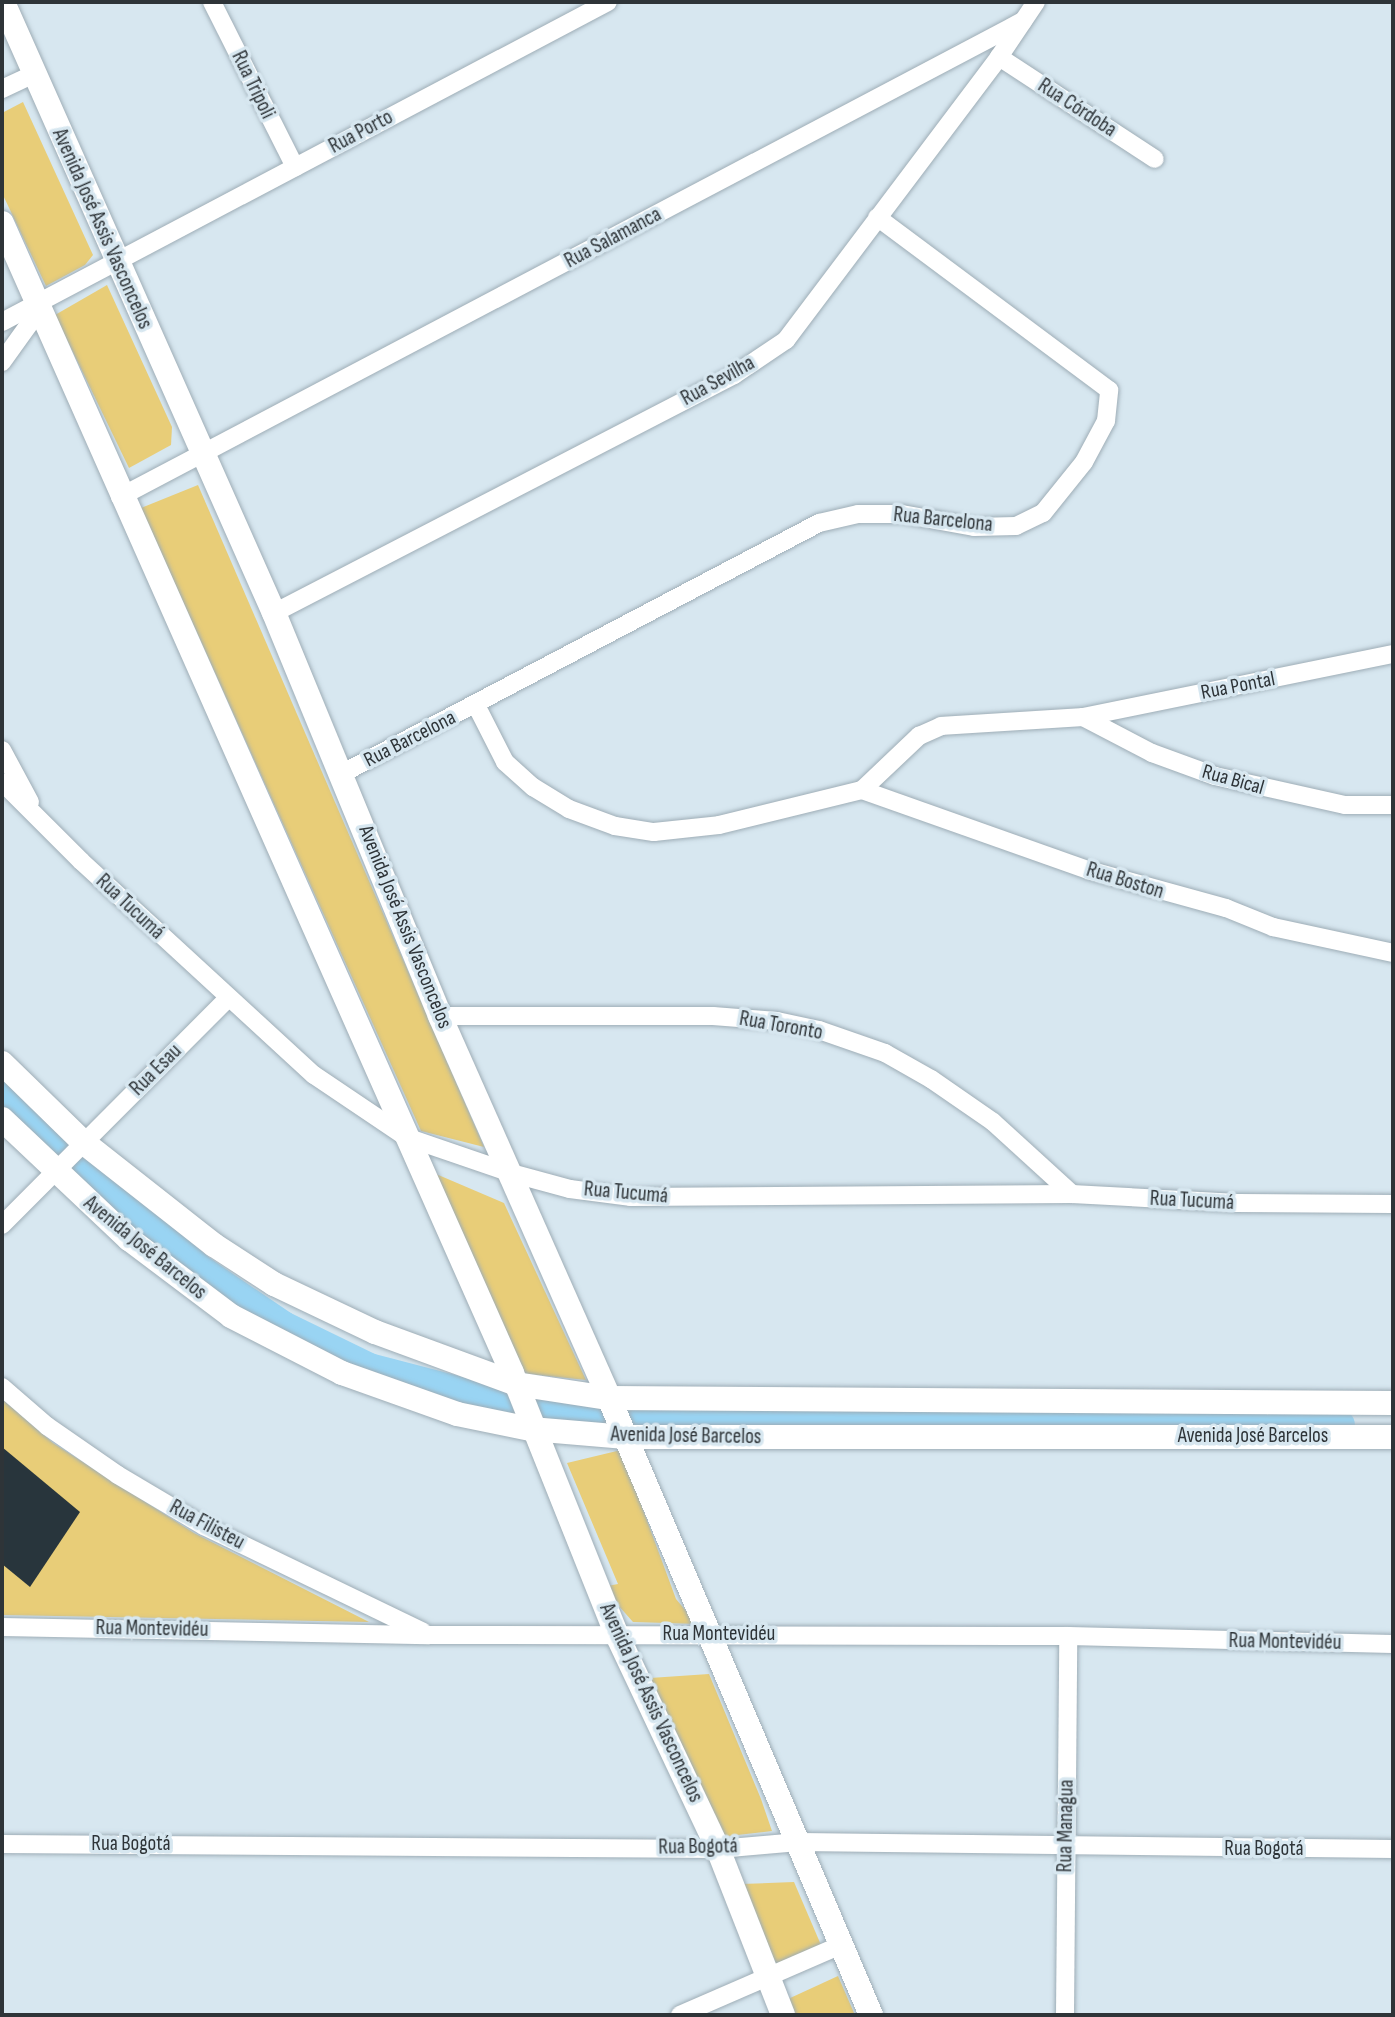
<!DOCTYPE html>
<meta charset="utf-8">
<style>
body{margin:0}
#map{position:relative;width:1395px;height:2017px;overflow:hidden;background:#d7e7f0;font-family:"Sofia Sans Condensed",sans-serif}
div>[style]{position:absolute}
.green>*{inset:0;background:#e8cd78}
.river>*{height:35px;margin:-17.5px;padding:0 17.5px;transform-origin:17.5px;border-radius:17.5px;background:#99d4f3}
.building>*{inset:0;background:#28353c}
.roads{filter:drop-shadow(0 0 2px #9eadb6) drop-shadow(0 0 2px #9eadb6)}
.street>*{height:18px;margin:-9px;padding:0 9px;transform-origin:9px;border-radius:9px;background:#fff}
.secondary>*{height:24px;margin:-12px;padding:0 12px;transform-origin:12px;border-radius:12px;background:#fff}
span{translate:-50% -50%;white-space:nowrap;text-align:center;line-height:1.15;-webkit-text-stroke:7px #d7e7f0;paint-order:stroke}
.street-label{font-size:21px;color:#2e3438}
.frame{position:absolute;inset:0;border:4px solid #2e3438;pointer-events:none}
</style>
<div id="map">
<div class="green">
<div style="clip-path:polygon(23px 102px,93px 255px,85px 265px,46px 286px,2px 193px,2px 113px)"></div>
<div style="clip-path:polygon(107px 285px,172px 427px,171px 445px,129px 468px,55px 315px)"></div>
<div style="clip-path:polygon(198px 485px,484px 1147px,421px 1131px,141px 508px)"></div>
<div style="clip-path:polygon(436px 1174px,504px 1203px,586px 1380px,518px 1373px)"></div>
<div style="clip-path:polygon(2px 1399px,53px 1443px,194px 1533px,369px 1622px,2px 1615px)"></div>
<div style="clip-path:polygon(621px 1450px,676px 1599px,697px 1624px,633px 1622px,602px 1587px,618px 1584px,567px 1463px)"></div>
<div style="clip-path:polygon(709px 1674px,761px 1799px,772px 1831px,720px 1837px,650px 1678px)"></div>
<div style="clip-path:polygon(794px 1882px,821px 1945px,777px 1966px,741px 1884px)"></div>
<div style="clip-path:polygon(838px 1976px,855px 2015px,796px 2015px,788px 1999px)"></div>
</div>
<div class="river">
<div style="left:2px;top:1096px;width:263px;rotate:41.8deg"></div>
<div style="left:198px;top:1271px;width:102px;rotate:34.2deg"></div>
<div style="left:282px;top:1328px;width:96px;rotate:26deg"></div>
<div style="left:368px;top:1370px;width:119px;rotate:14.6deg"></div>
<div style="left:483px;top:1400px;width:114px;rotate:10.6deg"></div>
<div style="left:595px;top:1421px;width:658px;rotate:0.35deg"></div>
<div style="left:1281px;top:1425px;width:56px"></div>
</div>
<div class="building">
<div style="clip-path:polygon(2px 1447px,80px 1512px,30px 1587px,2px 1564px)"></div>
</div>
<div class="roads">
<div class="street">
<div style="left:212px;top:2px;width:185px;rotate:63.3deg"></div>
<div style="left:999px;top:57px;width:186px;rotate:33.2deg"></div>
<div style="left:2px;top:89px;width:35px;rotate:-25deg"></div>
<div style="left:2px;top:322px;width:685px;rotate:-27.84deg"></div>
<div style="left:2px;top:362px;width:65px;rotate:-54.4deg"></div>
<div style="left:120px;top:497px;width:1021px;rotate:-27.8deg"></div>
<div style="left:274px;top:613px;width:518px;rotate:-27.36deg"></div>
<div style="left:734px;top:375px;width:63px;rotate:-33.9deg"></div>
<div style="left:786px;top:340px;width:354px;rotate:-53deg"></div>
<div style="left:999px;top:57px;width:66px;rotate:-56.1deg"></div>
<div style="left:476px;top:705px;width:64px;rotate:63deg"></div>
<div style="left:505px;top:762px;width:38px;rotate:42deg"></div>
<div style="left:533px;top:787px;width:42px;rotate:31.4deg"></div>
<div style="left:569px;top:809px;width:49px;rotate:20.3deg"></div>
<div style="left:615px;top:826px;width:39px;rotate:9deg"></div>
<div style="left:654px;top:832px;width:65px;rotate:-6.1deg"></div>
<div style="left:719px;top:825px;width:147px;rotate:-13.8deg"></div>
<div style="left:862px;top:790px;width:79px;rotate:-43.5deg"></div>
<div style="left:919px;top:736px;width:24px;rotate:-24deg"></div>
<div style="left:941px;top:726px;width:142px;rotate:-3.6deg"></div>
<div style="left:1083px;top:717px;width:316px;rotate:-11.5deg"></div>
<div style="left:1083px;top:717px;width:78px;rotate:27.6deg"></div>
<div style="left:1152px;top:753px;width:67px;rotate:20.1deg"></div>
<div style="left:1215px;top:776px;width:133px;rotate:12.6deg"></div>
<div style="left:1345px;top:805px;width:48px"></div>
<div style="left:2px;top:750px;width:59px;rotate:61.7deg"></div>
<div style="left:343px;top:773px;width:538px;rotate:-27.71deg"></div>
<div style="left:819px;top:523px;width:40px;rotate:-13deg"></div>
<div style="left:858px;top:514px;width:44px"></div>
<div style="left:902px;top:514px;width:73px;rotate:10.2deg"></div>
<div style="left:974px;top:527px;width:42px;rotate:-1.4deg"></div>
<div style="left:1016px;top:526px;width:30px;rotate:-26deg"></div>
<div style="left:1043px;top:513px;width:65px;rotate:-51.2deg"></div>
<div style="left:1084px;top:462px;width:47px;rotate:-61.8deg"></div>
<div style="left:1106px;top:421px;width:31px;rotate:-84deg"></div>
<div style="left:1109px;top:390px;width:289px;rotate:-143.3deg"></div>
<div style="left:2px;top:782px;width:112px;rotate:45deg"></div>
<div style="left:81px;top:861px;width:316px;rotate:42.6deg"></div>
<div style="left:314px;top:1075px;width:111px;rotate:34deg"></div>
<div style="left:406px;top:1137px;width:111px;rotate:18.9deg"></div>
<div style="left:511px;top:1173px;width:61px;rotate:15.2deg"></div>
<div style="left:570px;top:1189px;width:62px;rotate:7.5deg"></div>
<div style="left:631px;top:1197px;width:441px;rotate:-0.4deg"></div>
<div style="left:1072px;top:1194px;width:165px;rotate:3.1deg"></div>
<div style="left:1237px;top:1203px;width:156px;rotate:0.4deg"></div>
<div style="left:862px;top:790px;width:240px;rotate:19.5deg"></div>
<div style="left:1088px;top:870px;width:143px;rotate:15.4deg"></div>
<div style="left:1226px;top:908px;width:51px;rotate:22deg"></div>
<div style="left:1273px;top:927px;width:123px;rotate:12.2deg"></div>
<div style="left:440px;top:1016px;width:273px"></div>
<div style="left:713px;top:1016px;width:64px;rotate:4.5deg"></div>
<div style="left:777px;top:1021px;width:43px;rotate:12.1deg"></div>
<div style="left:819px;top:1030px;width:70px;rotate:19.2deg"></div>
<div style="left:885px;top:1053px;width:53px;rotate:29.5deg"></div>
<div style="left:931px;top:1079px;width:75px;rotate:34.7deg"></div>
<div style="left:993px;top:1122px;width:107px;rotate:42.3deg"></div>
<div style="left:2px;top:1225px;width:320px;rotate:-45.1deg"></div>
<div style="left:2px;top:1387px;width:60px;rotate:40.9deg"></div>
<div style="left:47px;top:1426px;width:86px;rotate:34.6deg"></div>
<div style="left:118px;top:1475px;width:100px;rotate:30.7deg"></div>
<div style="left:204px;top:1526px;width:243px;rotate:25.8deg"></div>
<div style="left:2px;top:1627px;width:427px;rotate:1.1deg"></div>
<div style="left:429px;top:1635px;width:639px;rotate:0.09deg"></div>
<div style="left:1068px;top:1636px;width:325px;rotate:1.4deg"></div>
<div style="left:2px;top:1844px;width:716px;rotate:0.4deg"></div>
<div style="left:718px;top:1849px;width:81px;rotate:-4.9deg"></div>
<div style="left:799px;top:1842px;width:594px;rotate:0.68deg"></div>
<div style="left:680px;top:2015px;width:176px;rotate:-23.5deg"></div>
<div style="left:1065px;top:2015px;width:379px;rotate:-89.5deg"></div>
</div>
<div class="secondary">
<div style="left:3px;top:2px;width:668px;rotate:66.08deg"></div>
<div style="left:274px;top:613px;width:436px;rotate:67.6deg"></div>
<div style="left:440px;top:1016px;width:418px;rotate:66.1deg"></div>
<div style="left:609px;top:1398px;width:670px;rotate:66.99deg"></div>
<div style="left:2px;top:223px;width:1258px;rotate:66.08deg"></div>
<div style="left:512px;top:1373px;width:282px;rotate:68.2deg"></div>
<div style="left:617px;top:1635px;width:237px;rotate:64.7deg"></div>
<div style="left:718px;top:1849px;width:178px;rotate:68.6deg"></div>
<div style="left:2px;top:1063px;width:113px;rotate:44.3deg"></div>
<div style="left:83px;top:1142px;width:167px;rotate:38.2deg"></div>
<div style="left:214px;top:1245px;width:72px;rotate:33deg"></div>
<div style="left:274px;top:1284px;width:112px;rotate:25.4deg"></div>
<div style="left:375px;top:1332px;width:150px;rotate:20.2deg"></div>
<div style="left:516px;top:1384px;width:94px;rotate:8.6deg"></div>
<div style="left:609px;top:1398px;width:784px;rotate:0.37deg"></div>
<div style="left:2px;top:1119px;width:175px;rotate:43.4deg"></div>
<div style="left:129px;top:1239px;width:128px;rotate:37deg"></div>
<div style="left:231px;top:1316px;width:125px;rotate:27.2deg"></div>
<div style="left:342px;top:1373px;width:122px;rotate:19.6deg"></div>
<div style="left:457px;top:1414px;width:76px;rotate:11.5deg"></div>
<div style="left:531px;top:1429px;width:95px;rotate:4.8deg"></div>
<div style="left:626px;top:1437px;width:767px"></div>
</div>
</div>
<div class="street-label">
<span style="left:253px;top:85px;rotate:64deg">Rua Tripoli</span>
<span style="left:1077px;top:108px;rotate:33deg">Rua Córdoba</span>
<span style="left:361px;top:132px;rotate:-28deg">Rua Porto</span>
<span style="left:102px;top:229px;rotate:66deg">Avenida José Assis Vasconcelos</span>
<span style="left:613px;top:238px;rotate:-28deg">Rua Salamanca</span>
<span style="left:718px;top:381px;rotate:-29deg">Rua Sevilha</span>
<span style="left:943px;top:520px;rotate:6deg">Rua Barcelona</span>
<span style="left:1238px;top:686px;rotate:-11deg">Rua Pontal</span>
<span style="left:410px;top:739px;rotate:-27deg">Rua Barcelona</span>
<span style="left:1233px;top:780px;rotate:16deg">Rua Bical</span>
<span style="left:1125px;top:881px;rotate:17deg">Rua Boston</span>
<span style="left:130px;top:907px;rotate:43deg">Rua Tucumá</span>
<span style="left:405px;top:927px;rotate:68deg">Avenida José Assis Vasconcelos</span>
<span style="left:781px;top:1026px;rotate:10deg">Rua Toronto</span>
<span style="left:156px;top:1070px;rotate:-45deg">Rua Esau</span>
<span style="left:626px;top:1193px;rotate:5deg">Rua Tucumá</span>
<span style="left:1192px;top:1201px;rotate:3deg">Rua Tucumá</span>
<span style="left:145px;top:1248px;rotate:39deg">Avenida José Barcelos</span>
<span style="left:686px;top:1436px;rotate:1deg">Avenida José Barcelos</span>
<span style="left:1253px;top:1436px">Avenida José Barcelos</span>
<span style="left:207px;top:1525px;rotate:28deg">Rua Filisteu</span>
<span style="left:152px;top:1629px;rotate:1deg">Rua Montevidéu</span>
<span style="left:719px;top:1634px">Rua Montevidéu</span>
<span style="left:1285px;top:1642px;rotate:1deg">Rua Montevidéu</span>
<span style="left:651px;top:1703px;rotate:65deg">Avenida José Assis Vasconcelos</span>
<span style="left:1066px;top:1826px;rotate:-89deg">Rua Managua</span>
<span style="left:131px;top:1844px">Rua Bogotá</span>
<span style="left:698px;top:1847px;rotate:-1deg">Rua Bogotá</span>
<span style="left:1264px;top:1849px">Rua Bogotá</span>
</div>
<div class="frame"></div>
</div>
